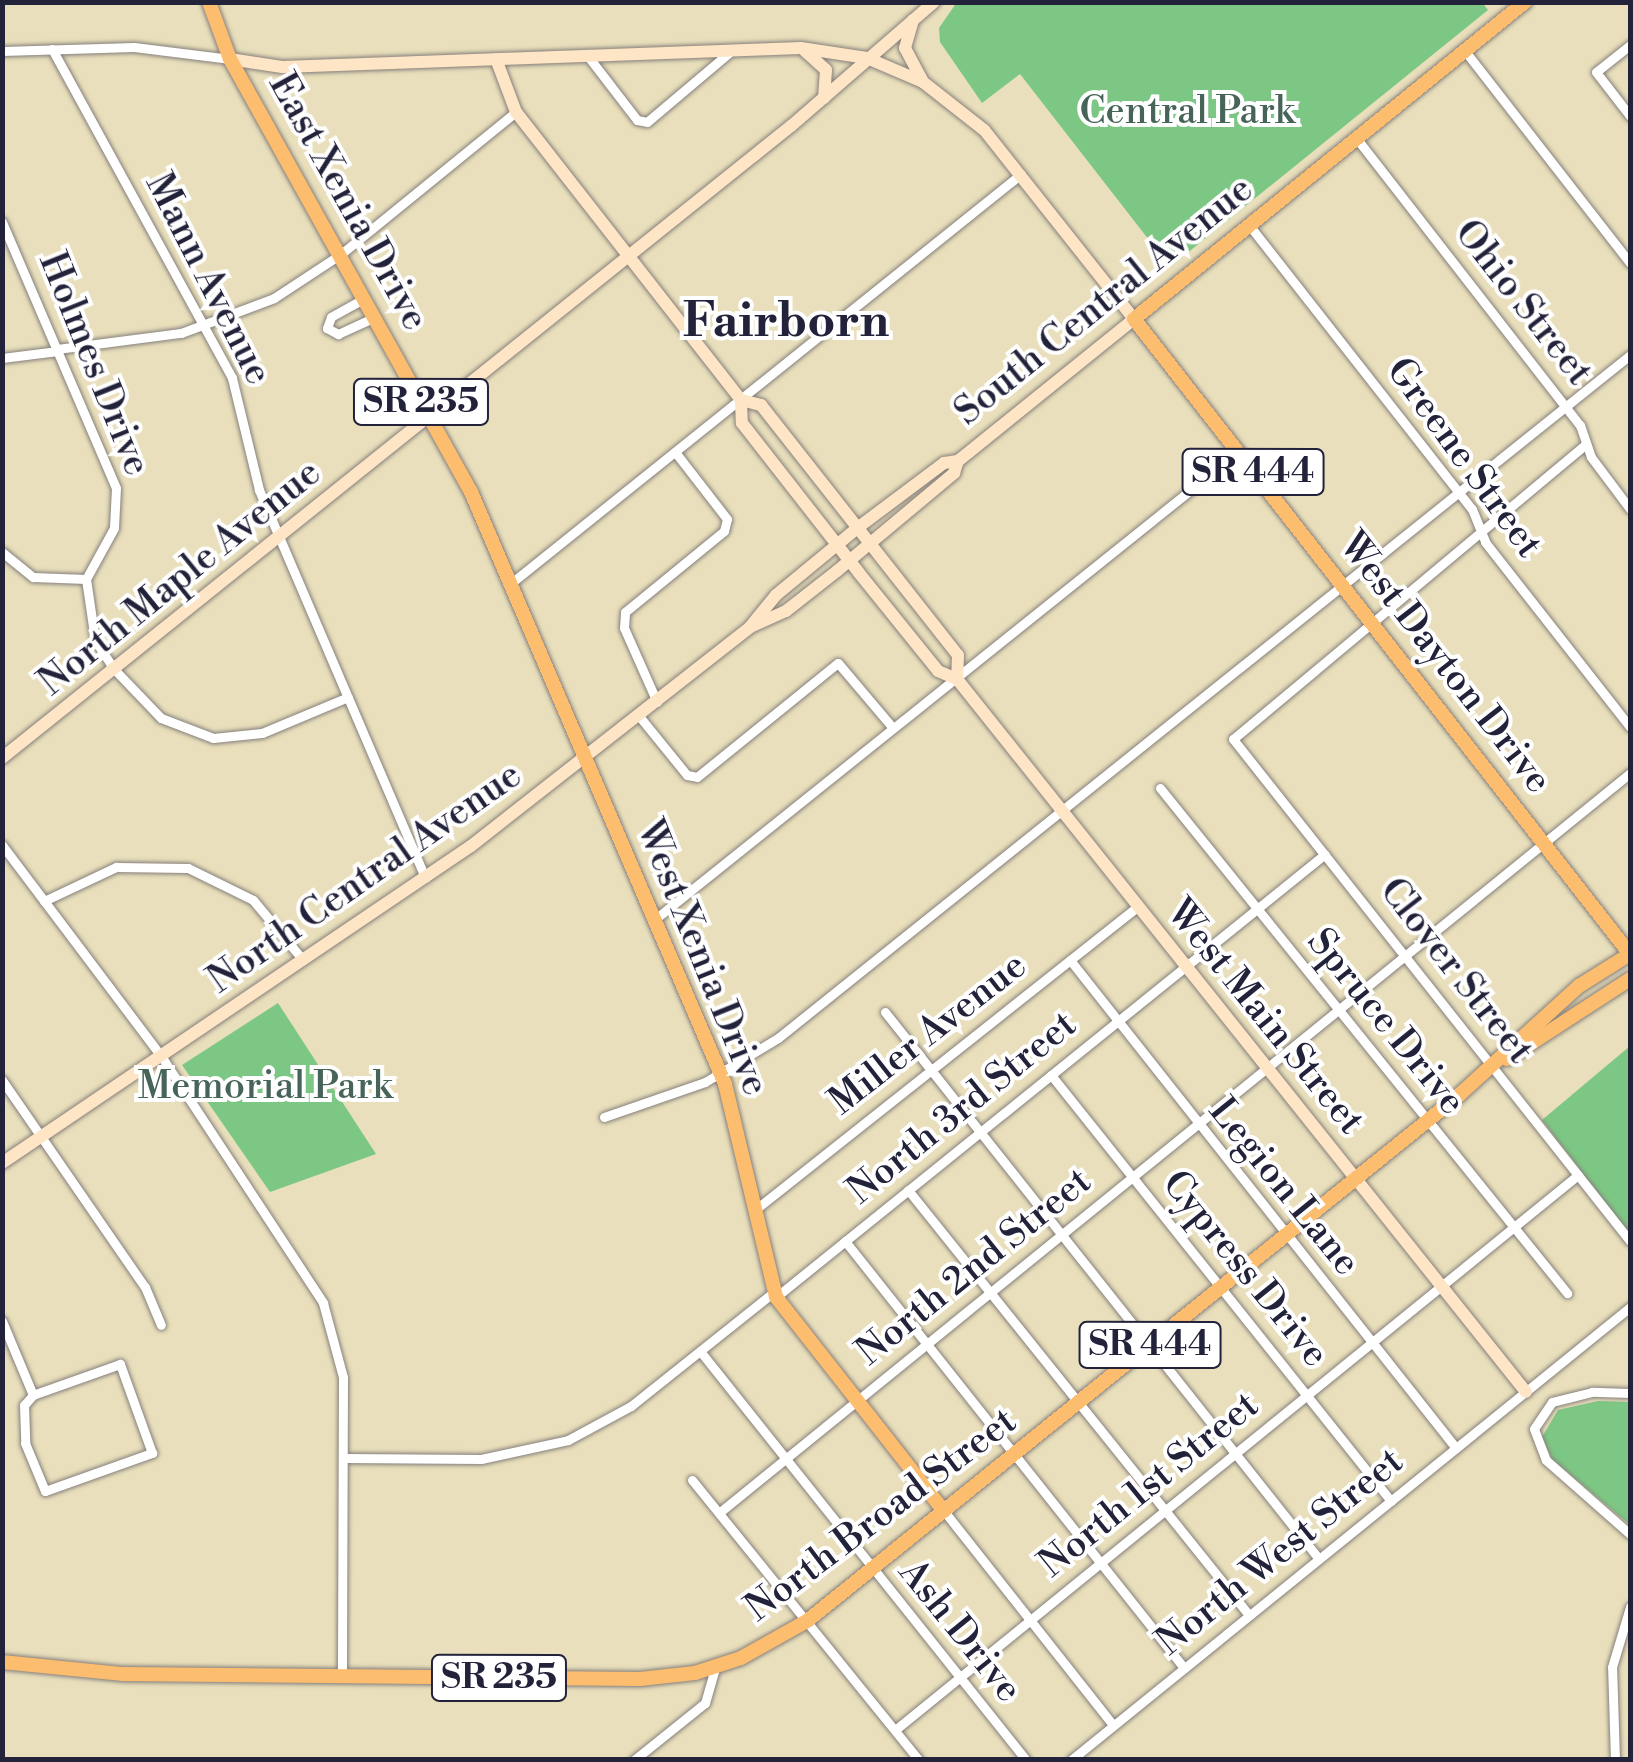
<!DOCTYPE html>
<style>
body{margin:0}
#map{position:relative;width:1633px;height:1762px;overflow:hidden;background:#e9dfbc;font-family:"Libre Bodoni",serif}
div>[style]{position:absolute}
.green>*{inset:0;background:#7dc784}
.roads{filter:drop-shadow(0 0 2px #86807c) drop-shadow(0 0 2px #86807c)}
.street>*{height:9px;margin:-4.5px;padding:0 4.5px;transform-origin:4.5px;border-radius:4.5px;background:#fff}
.secondary>*{height:12px;margin:-6px;padding:0 6px;transform-origin:6px;border-radius:6px;background:#fee5c5}
.primary>*{height:14px;margin:-7px;padding:0 7px;transform-origin:7px;border-radius:7px;background:#fcbd6f}
span{translate:-50% -50%;white-space:nowrap;text-align:center;line-height:1.15;-webkit-text-stroke:8px #fff;paint-order:stroke}
.shield-label span{padding:2px 8px;background:#fff;border:2px solid;border-radius:8px;-webkit-text-stroke-width:0}
.shield-label{font-size:35px;color:#22223b;font-weight:700}
.park-label{font-size:38px;color:#466458}
.street-label{font-size:38px;color:#22223b}
.district-label{font-size:48px;color:#22223b;font-weight:700}
.frame{position:absolute;inset:0;border:5px solid #22223b;pointer-events:none}
</style>
<div id="map">
<div class="green">
<div style="clip-path:polygon(957px 2px,1482px 2px,1488px 10px,1170px 267px,1020px 74px,982px 103px,940px 42px,939px 28px)"></div>
<div style="clip-path:polygon(278px 1003px,376px 1154px,270px 1192px,182px 1065px)"></div>
<div style="clip-path:polygon(1630px 1046px,1630px 1235px,1542px 1120px)"></div>
<div style="clip-path:polygon(1598px 1401px,1630px 1402px,1630px 1525px,1552px 1459px,1542px 1437px,1558px 1410px)"></div>
</div>
<div class="roads">
<div class="street">
<div style="left:1630px;top:45px;width:43px;rotate:141.5deg"></div>
<div style="left:1596px;top:72px;width:56px;rotate:52.3deg"></div>
<div style="left:52px;top:49px;width:375px;rotate:61.3deg"></div>
<div style="left:232px;top:378px;width:115px;rotate:76.4deg"></div>
<div style="left:259px;top:490px;width:422px;rotate:66.8deg"></div>
<div style="left:2px;top:51px;width:132px;rotate:-1.7deg"></div>
<div style="left:134px;top:47px;width:97px;rotate:7.1deg"></div>
<div style="left:1465px;top:51px;width:269px;rotate:52.1deg"></div>
<div style="left:587px;top:55px;width:82px;rotate:52.4deg"></div>
<div style="left:637px;top:120px;width:10px;rotate:11deg"></div>
<div style="left:647px;top:122px;width:110px;rotate:-40.2deg"></div>
<div style="left:1357px;top:139px;width:363px;rotate:52.1deg"></div>
<div style="left:1580px;top:425px;width:34px;rotate:71deg"></div>
<div style="left:1591px;top:457px;width:65px;rotate:53.1deg"></div>
<div style="left:2px;top:222px;width:289px;rotate:66.8deg"></div>
<div style="left:116px;top:488px;width:40px;rotate:92.9deg"></div>
<div style="left:114px;top:528px;width:58px;rotate:118.8deg"></div>
<div style="left:86px;top:579px;width:62px;rotate:81.6deg"></div>
<div style="left:95px;top:640px;width:35px;rotate:57deg"></div>
<div style="left:114px;top:669px;width:68px;rotate:46.2deg"></div>
<div style="left:161px;top:718px;width:56px;rotate:21deg"></div>
<div style="left:213px;top:738px;width:49px;rotate:-5.8deg"></div>
<div style="left:262px;top:733px;width:93px;rotate:-22.7deg"></div>
<div style="left:1249px;top:225px;width:361px;rotate:51.9deg"></div>
<div style="left:1472px;top:509px;width:35px;rotate:68deg"></div>
<div style="left:1485px;top:542px;width:235px;rotate:51.9deg"></div>
<div style="left:365px;top:298px;width:39px;rotate:151deg"></div>
<div style="left:331px;top:317px;width:12px;rotate:110deg"></div>
<div style="left:327px;top:328px;width:13px;rotate:29deg"></div>
<div style="left:338px;top:334px;width:41px;rotate:-24.7deg"></div>
<div style="left:57px;top:349px;width:125px;rotate:-7.4deg"></div>
<div style="left:181px;top:333px;width:99px;rotate:-20.6deg"></div>
<div style="left:274px;top:298px;width:80px;rotate:-33.3deg"></div>
<div style="left:341px;top:254px;width:225px;rotate:-39.1deg"></div>
<div style="left:2px;top:358px;width:56px;rotate:-7.1deg"></div>
<div style="left:1586px;top:444px;width:460px;rotate:140.1deg"></div>
<div style="left:1233px;top:739px;width:640px;rotate:51.66deg"></div>
<div style="left:2px;top:552px;width:40px;rotate:39deg"></div>
<div style="left:33px;top:577px;width:53px;rotate:2.2deg"></div>
<div style="left:510px;top:584px;width:655px;rotate:-38.74deg"></div>
<div style="left:657px;top:702px;width:81px;rotate:-114deg"></div>
<div style="left:624px;top:628px;width:16px;rotate:-86deg"></div>
<div style="left:625px;top:612px;width:128px;rotate:-39.3deg"></div>
<div style="left:724px;top:531px;width:12px;rotate:-76deg"></div>
<div style="left:727px;top:519px;width:85px;rotate:-127.8deg"></div>
<div style="left:639px;top:716px;width:76px;rotate:50.9deg"></div>
<div style="left:687px;top:775px;width:10px;rotate:11deg"></div>
<div style="left:697px;top:777px;width:181px;rotate:-39deg"></div>
<div style="left:838px;top:663px;width:85px;rotate:49.8deg"></div>
<div style="left:1160px;top:788px;width:649px;rotate:51.13deg"></div>
<div style="left:2px;top:845px;width:268px;rotate:53deg"></div>
<div style="left:163px;top:1059px;width:292px;rotate:56.7deg"></div>
<div style="left:323px;top:1303px;width:77px;rotate:74.9deg"></div>
<div style="left:343px;top:1377px;width:300px;rotate:90.2deg"></div>
<div style="left:44px;top:901px;width:80px;rotate:-25.3deg"></div>
<div style="left:116px;top:867px;width:72px;rotate:0.8deg"></div>
<div style="left:188px;top:868px;width:72px;rotate:26.2deg"></div>
<div style="left:253px;top:900px;width:78px;rotate:50.2deg"></div>
<div style="left:654px;top:920px;width:748px;rotate:-38.71deg"></div>
<div style="left:1070px;top:960px;width:622px;rotate:51.66deg"></div>
<div style="left:885px;top:1012px;width:698px;rotate:51.57deg"></div>
<div style="left:1051px;top:1075px;width:545px;rotate:51.41deg"></div>
<div style="left:2px;top:1080px;width:252px;rotate:55.4deg"></div>
<div style="left:145px;top:1287px;width:41px;rotate:67.2deg"></div>
<div style="left:604px;top:1117px;width:107px;rotate:-19.1deg"></div>
<div style="left:705px;top:1082px;width:85px;rotate:-31.1deg"></div>
<div style="left:778px;top:1038px;width:1092px;rotate:-38.72deg"></div>
<div style="left:908px;top:1190px;width:545px;rotate:51.26deg"></div>
<div style="left:756px;top:1209px;width:488px;rotate:-38.4deg"></div>
<div style="left:845px;top:1241px;width:545px;rotate:51.55deg"></div>
<div style="left:776px;top:1297px;width:705px;rotate:-38.9deg"></div>
<div style="left:2px;top:1321px;width:80px;rotate:67.3deg"></div>
<div style="left:33px;top:1395px;width:13px;rotate:132deg"></div>
<div style="left:24px;top:1405px;width:38px;rotate:88deg"></div>
<div style="left:25px;top:1443px;width:52px;rotate:67.4deg"></div>
<div style="left:45px;top:1491px;width:114px;rotate:-19.6deg"></div>
<div style="left:152px;top:1453px;width:95px;rotate:-109.8deg"></div>
<div style="left:120px;top:1364px;width:92px;rotate:160.4deg"></div>
<div style="left:700px;top:1351px;width:523px;rotate:51.44deg"></div>
<div style="left:1630px;top:1393px;width:38px;rotate:-178deg"></div>
<div style="left:1592px;top:1392px;width:41px;rotate:166deg"></div>
<div style="left:1552px;top:1402px;width:32px;rotate:124deg"></div>
<div style="left:1534px;top:1429px;width:33px;rotate:69deg"></div>
<div style="left:1546px;top:1460px;width:112px;rotate:41.4deg"></div>
<div style="left:344px;top:1458px;width:137px;rotate:0.4deg"></div>
<div style="left:481px;top:1459px;width:89px;rotate:-12.3deg"></div>
<div style="left:568px;top:1440px;width:72px;rotate:-28.4deg"></div>
<div style="left:631px;top:1406px;width:183px;rotate:-38.6deg"></div>
<div style="left:692px;top:1480px;width:360px;rotate:51deg"></div>
<div style="left:944px;top:1511px;width:273px;rotate:51.7deg"></div>
<div style="left:720px;top:1512px;width:1172px;rotate:-39.08deg"></div>
<div style="left:895px;top:1730px;width:880px;rotate:-39.1deg"></div>
<div style="left:634px;top:1760px;width:91px;rotate:-38.8deg"></div>
<div style="left:705px;top:1703px;width:37px;rotate:-74deg"></div>
<div style="left:1071px;top:1760px;width:720px;rotate:-39.02deg"></div>
<div style="left:1615px;top:1760px;width:93px;rotate:-91.8deg"></div>
<div style="left:1612px;top:1667px;width:63px;rotate:-73.3deg"></div>
</div>
<div class="secondary">
<div style="left:913px;top:20px;width:29px;rotate:106deg"></div>
<div style="left:905px;top:48px;width:38px;rotate:62deg"></div>
<div style="left:805px;top:51px;width:28px;rotate:42deg"></div>
<div style="left:826px;top:70px;width:28px;rotate:94deg"></div>
<div style="left:496px;top:59px;width:57px;rotate:69.3deg"></div>
<div style="left:516px;top:112px;width:365px;rotate:52deg"></div>
<div style="left:741px;top:400px;width:21px;rotate:14deg"></div>
<div style="left:761px;top:405px;width:318px;rotate:51.8deg"></div>
<div style="left:958px;top:655px;width:24px;rotate:92deg"></div>
<div style="left:741px;top:400px;width:23px;rotate:88deg"></div>
<div style="left:742px;top:423px;width:190px;rotate:52deg"></div>
<div style="left:859px;top:573px;width:126px;rotate:51.1deg"></div>
<div style="left:938px;top:671px;width:21px;rotate:23deg"></div>
<div style="left:957px;top:679px;width:912px;rotate:51.41deg"></div>
<div style="left:750px;top:627px;width:39px;rotate:-24deg"></div>
<div style="left:786px;top:611px;width:65px;rotate:-38.1deg"></div>
<div style="left:837px;top:571px;width:153px;rotate:-39.9deg"></div>
<div style="left:954px;top:473px;width:13px;rotate:-72deg"></div>
<div style="left:2px;top:758px;width:1011px;rotate:-38.7deg"></div>
<div style="left:791px;top:126px;width:189px;rotate:-40.9deg"></div>
<div style="left:2px;top:1163px;width:566px;rotate:-34.06deg"></div>
<div style="left:471px;top:846px;width:355px;rotate:-38.1deg"></div>
<div style="left:750px;top:627px;width:41px;rotate:-50.9deg"></div>
<div style="left:776px;top:595px;width:104px;rotate:-39.5deg"></div>
<div style="left:856px;top:529px;width:110px;rotate:-36.9deg"></div>
<div style="left:944px;top:463px;width:14px;rotate:-8deg"></div>
<div style="left:958px;top:461px;width:226px;rotate:-38.9deg"></div>
<div style="left:1134px;top:319px;width:241px;rotate:-128.4deg"></div>
<div style="left:984px;top:130px;width:78px;rotate:-141.8deg"></div>
<div style="left:923px;top:82px;width:61px;rotate:-156.8deg"></div>
<div style="left:867px;top:58px;width:67px;rotate:-171.4deg"></div>
<div style="left:801px;top:48px;width:519px;rotate:177.9deg"></div>
<div style="left:282px;top:67px;width:53px;rotate:-171.3deg"></div>
</div>
<div class="primary">
<div style="left:209px;top:2px;width:61px;rotate:69.8deg"></div>
<div style="left:230px;top:59px;width:496px;rotate:60.9deg"></div>
<div style="left:471px;top:492px;width:644px;rotate:66.78deg"></div>
<div style="left:725px;top:1084px;width:219px;rotate:76.5deg"></div>
<div style="left:776px;top:1297px;width:272px;rotate:51.9deg"></div>
<div style="left:1525px;top:2px;width:503px;rotate:140.97deg"></div>
<div style="left:1134px;top:319px;width:806px;rotate:52.01deg"></div>
<div style="left:1507px;top:1059px;width:147px;rotate:-33deg"></div>
<div style="left:2px;top:1662px;width:122px;rotate:5.7deg"></div>
<div style="left:123px;top:1674px;width:517px;rotate:0.55deg"></div>
<div style="left:640px;top:1679px;width:55px;rotate:-6.2deg"></div>
<div style="left:695px;top:1673px;width:48px;rotate:-18.1deg"></div>
<div style="left:741px;top:1658px;width:76px;rotate:-29.3deg"></div>
<div style="left:807px;top:1621px;width:836px;rotate:-38.88deg"></div>
<div style="left:1458px;top:1096px;width:164px;rotate:-42.3deg"></div>
<div style="left:1579px;top:986px;width:60px;rotate:-32.1deg"></div>
</div>
</div>
<div class="shield-label">
<span style="left:421px;top:402px">SR 235</span>
<span style="left:1253px;top:472px">SR 444</span>
<span style="left:1150px;top:1345px">SR 444</span>
<span style="left:499px;top:1678px">SR 235</span>
</div>
<div class="park-label">
<span style="left:1187px;top:112px">Central Park</span>
<span style="left:265px;top:1087px">Memorial Park</span>
</div>
<div class="street-label">
<span style="left:348px;top:202px;rotate:61deg">East Xenia Drive</span>
<span style="left:208px;top:279px;rotate:63deg">Mann Avenue</span>
<span style="left:1104px;top:301px;rotate:-39deg">South Central Avenue</span>
<span style="left:1523px;top:303px;rotate:52deg">Ohio Street</span>
<span style="left:94px;top:364px;rotate:68deg">Holmes Drive</span>
<span style="left:1464px;top:458px;rotate:54deg">Greene Street</span>
<span style="left:180px;top:578px;rotate:-39deg">North Maple Avenue</span>
<span style="left:1445px;top:663px;rotate:52deg">West Dayton Drive</span>
<span style="left:365px;top:878px;rotate:-35deg">North Central Avenue</span>
<span style="left:702px;top:958px;rotate:68deg">West Xenia Drive</span>
<span style="left:1456px;top:971px;rotate:52deg">Clover Street</span>
<span style="left:1265px;top:1017px;rotate:51deg">West Main Street</span>
<span style="left:1386px;top:1022px;rotate:51deg">Spruce Drive</span>
<span style="left:928px;top:1034px;rotate:-38deg">Miller Avenue</span>
<span style="left:962px;top:1108px;rotate:-39deg">North 3rd Street</span>
<span style="left:1284px;top:1187px;rotate:51deg">Legion Lane</span>
<span style="left:974px;top:1267px;rotate:-39deg">North 2nd Street</span>
<span style="left:1245px;top:1269px;rotate:51deg">Cypress Drive</span>
<span style="left:1149px;top:1485px;rotate:-39deg">North 1st Street</span>
<span style="left:881px;top:1515px;rotate:-37deg">North Broad Street</span>
<span style="left:1280px;top:1552px;rotate:-39deg">North West Street</span>
<span style="left:960px;top:1631px;rotate:51deg">Ash Drive</span>
</div>
<div class="district-label">
<span style="left:786px;top:323px">Fairborn</span>
</div>
<div class="frame"></div>
</div>
